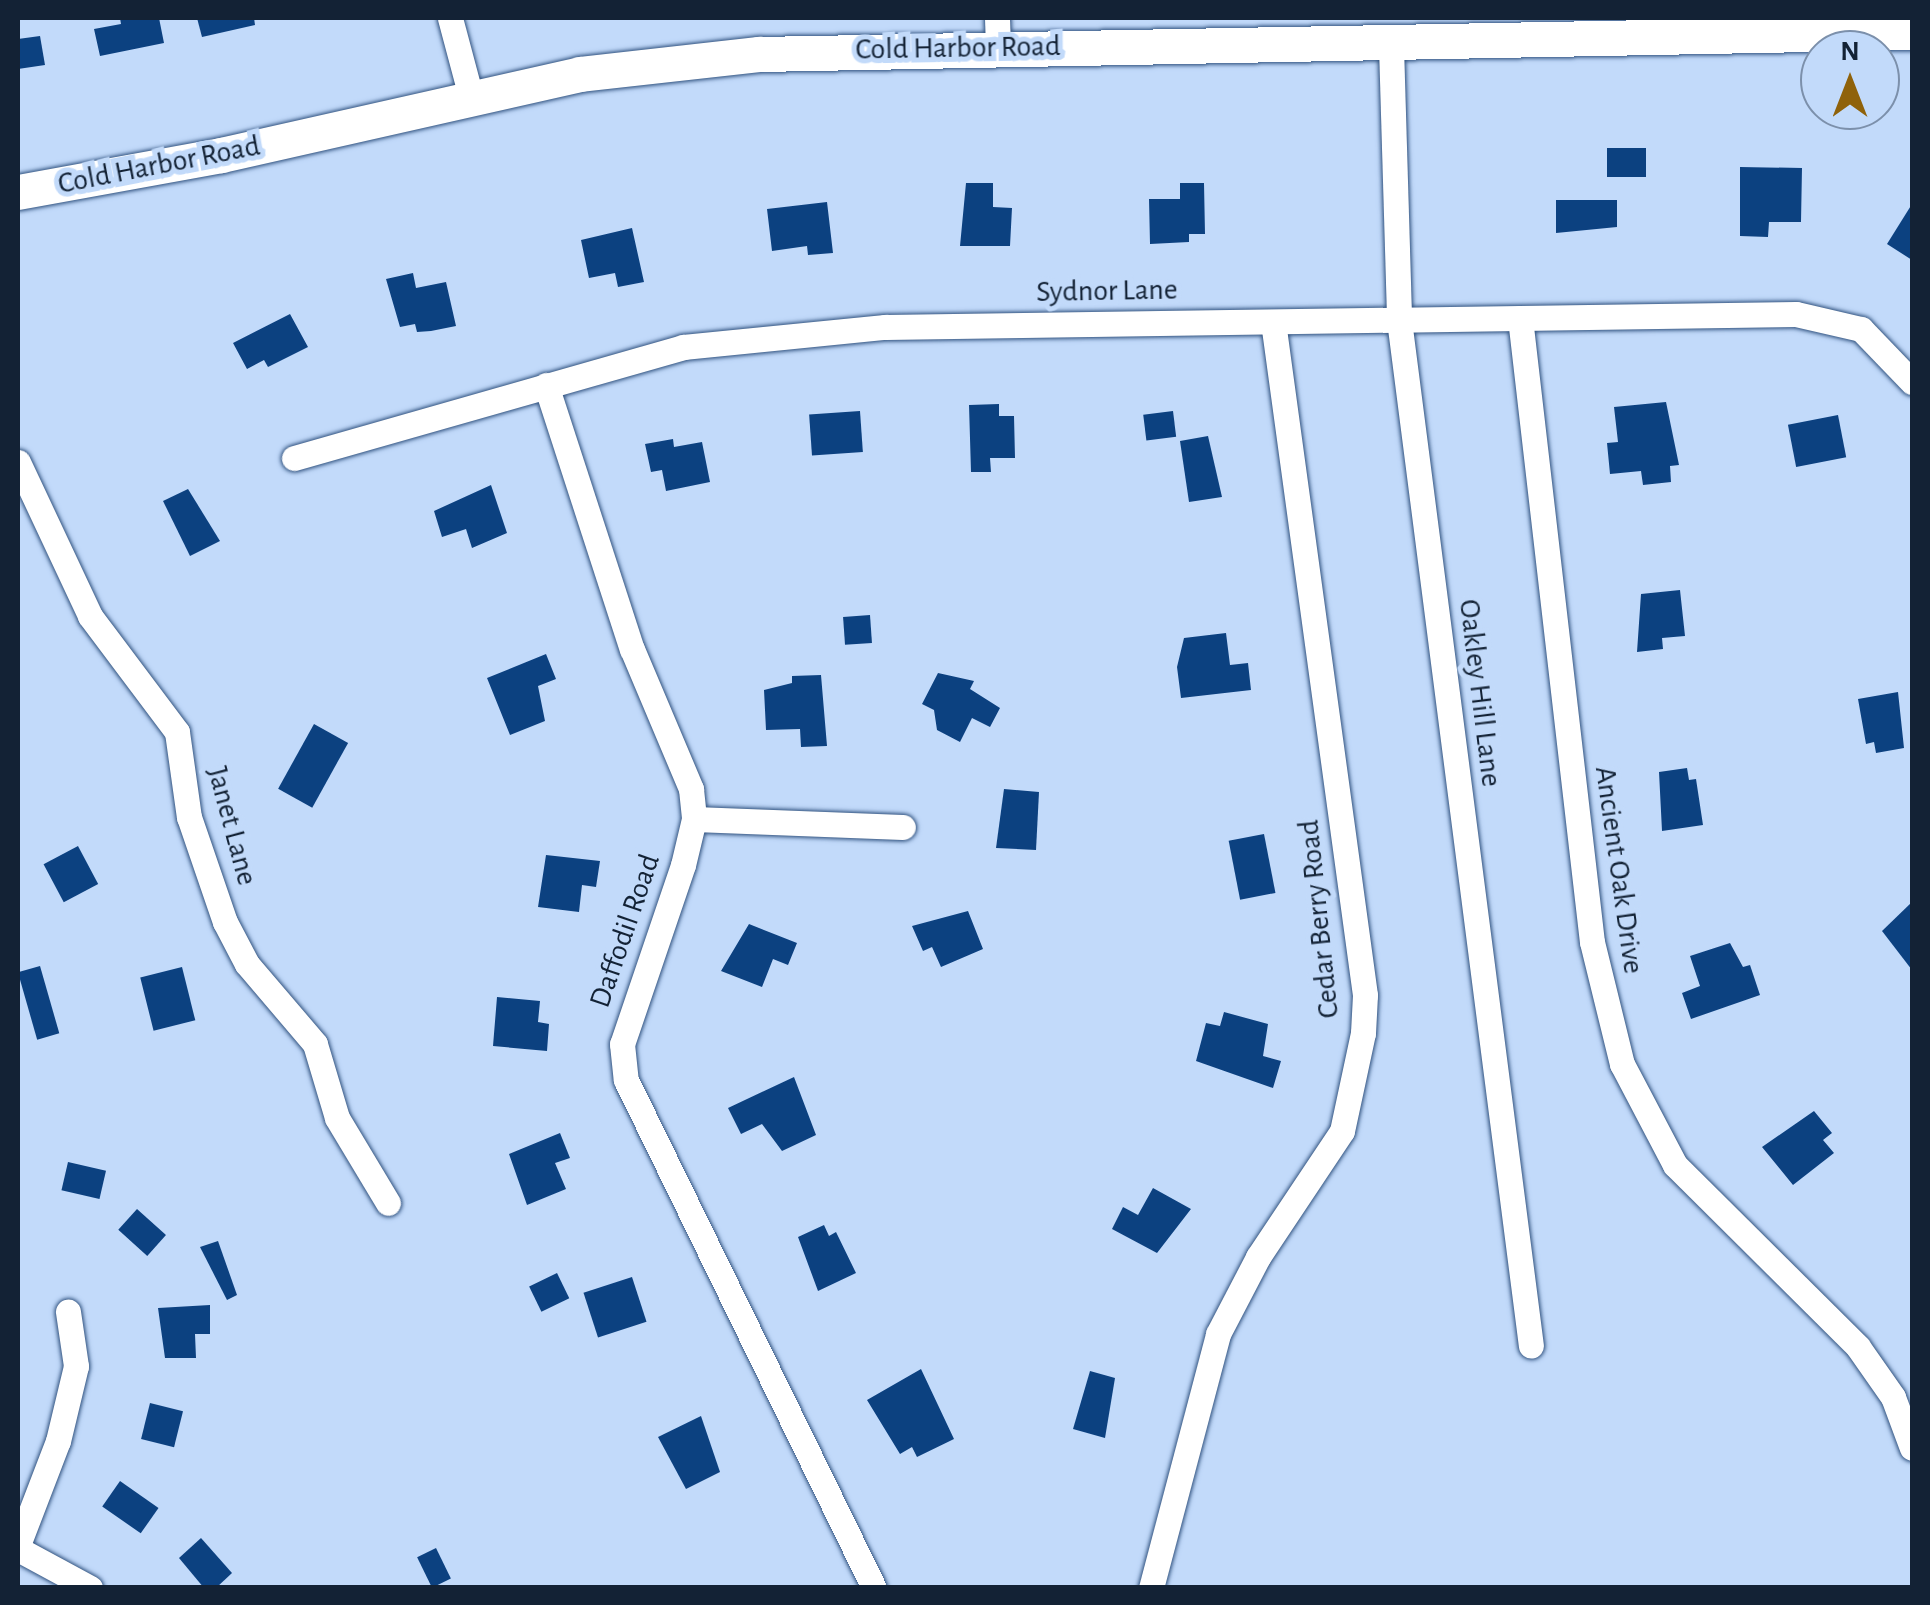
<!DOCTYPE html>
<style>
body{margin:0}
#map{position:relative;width:1930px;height:1605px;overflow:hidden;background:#c2dafa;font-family:"Alegreya Sans",sans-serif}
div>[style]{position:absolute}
.building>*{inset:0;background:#0c4180;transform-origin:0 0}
.roads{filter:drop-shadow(0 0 2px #315380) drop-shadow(0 0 2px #315380)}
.street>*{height:25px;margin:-12.5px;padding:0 12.5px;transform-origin:12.5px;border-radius:12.5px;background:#fff}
.secondary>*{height:35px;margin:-17.5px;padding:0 17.5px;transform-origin:17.5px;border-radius:17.5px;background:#fff}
span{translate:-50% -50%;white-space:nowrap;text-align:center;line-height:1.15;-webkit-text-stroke:10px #c2dafa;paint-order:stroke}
.street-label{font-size:30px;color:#132235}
.frame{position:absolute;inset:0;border:20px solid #132235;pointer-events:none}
.north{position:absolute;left:1800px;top:30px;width:100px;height:100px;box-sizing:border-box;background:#c2dafa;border:2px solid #7c90ab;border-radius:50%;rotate:0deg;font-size:28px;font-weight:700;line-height:40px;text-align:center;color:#132235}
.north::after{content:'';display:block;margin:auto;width:35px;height:45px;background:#8f620a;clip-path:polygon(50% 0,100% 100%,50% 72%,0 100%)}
</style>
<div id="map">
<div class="building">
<div style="clip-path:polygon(120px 18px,159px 18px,164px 43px,100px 56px,94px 29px,121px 24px)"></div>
<div style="clip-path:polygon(197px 18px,254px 18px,255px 25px,202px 37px)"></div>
<div style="clip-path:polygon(40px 36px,45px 65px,18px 69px,18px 39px)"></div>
<div style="left:1646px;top:148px;width:29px;height:39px;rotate:90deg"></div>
<div style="clip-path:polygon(1740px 167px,1802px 168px,1801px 222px,1769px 222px,1768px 237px,1740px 236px)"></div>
<div style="clip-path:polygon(966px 183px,993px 183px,993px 207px,1012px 208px,1010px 246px,960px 246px)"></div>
<div style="clip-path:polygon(1180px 183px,1204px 183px,1205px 234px,1189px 234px,1189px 242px,1150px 244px,1149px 199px,1180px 199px)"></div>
<div style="clip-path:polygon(1556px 200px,1617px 200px,1617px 227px,1556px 233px)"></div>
<div style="clip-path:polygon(827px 202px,833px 253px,808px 255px,807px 246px,772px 251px,767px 209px)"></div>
<div style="clip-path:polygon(1912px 204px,1912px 260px,1887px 244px)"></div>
<div style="clip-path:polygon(632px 228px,644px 282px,618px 287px,615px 273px,589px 278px,581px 240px)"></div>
<div style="clip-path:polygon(413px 273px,416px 288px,446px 282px,456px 326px,431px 331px,417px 332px,415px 324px,400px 327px,386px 279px)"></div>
<div style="clip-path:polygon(290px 314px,308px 347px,268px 367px,264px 360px,247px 369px,233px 343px)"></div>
<div style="clip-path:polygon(1666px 402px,1679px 465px,1670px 466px,1671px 482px,1643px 485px,1641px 471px,1610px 474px,1607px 443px,1618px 442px,1614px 407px)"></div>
<div style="clip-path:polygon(999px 404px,999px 416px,1014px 416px,1015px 458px,990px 458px,991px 472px,971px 472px,969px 405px)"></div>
<div style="left:860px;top:411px;width:41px;height:51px;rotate:86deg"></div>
<div style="left:1173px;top:411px;width:26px;height:30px;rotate:83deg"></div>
<div style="left:1838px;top:415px;width:43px;height:51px;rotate:79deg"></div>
<div style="clip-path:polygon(1208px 436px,1222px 497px,1189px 502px,1180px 441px)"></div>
<div style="clip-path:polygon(673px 439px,674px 447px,702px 442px,710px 482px,666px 491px,662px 470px,651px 472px,645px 444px)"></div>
<div style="clip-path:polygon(491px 485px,507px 533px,472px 548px,466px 529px,442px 537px,434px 511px)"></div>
<div style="clip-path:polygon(188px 489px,220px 541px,190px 556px,163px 501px)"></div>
<div style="clip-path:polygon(1680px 590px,1685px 636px,1662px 638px,1663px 649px,1637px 652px,1641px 594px)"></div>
<div style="left:870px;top:615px;width:28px;height:27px;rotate:86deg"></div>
<div style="clip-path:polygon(1226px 633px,1230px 665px,1248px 663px,1251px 690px,1181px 698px,1177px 667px,1184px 638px)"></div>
<div style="clip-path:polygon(546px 654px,556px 679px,538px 686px,545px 721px,510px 735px,487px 678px)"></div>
<div style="clip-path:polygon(938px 673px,974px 681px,970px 689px,1000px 708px,990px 727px,972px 718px,960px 742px,937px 730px,934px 710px,922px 704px)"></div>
<div style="clip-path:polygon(821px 675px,827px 746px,801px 747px,800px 729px,766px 730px,764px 690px,792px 683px,792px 676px)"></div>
<div style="clip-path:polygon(1898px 692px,1904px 748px,1876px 753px,1874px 742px,1866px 744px,1858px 699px)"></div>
<div style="left:314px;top:724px;width:39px;height:74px;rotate:29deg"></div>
<div style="clip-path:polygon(1687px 768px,1689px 780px,1696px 779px,1703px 825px,1662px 831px,1659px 772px)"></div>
<div style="clip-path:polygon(1004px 789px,1039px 792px,1036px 850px,996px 848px)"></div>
<div style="left:1264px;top:834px;width:60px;height:36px;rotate:79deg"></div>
<div style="left:78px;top:846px;width:43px;height:39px;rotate:62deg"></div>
<div style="clip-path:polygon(546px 855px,600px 861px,596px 887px,582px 885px,579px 912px,538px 907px)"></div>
<div style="clip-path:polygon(1912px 902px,1912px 970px,1882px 931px)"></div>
<div style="clip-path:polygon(968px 911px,983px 949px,941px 967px,932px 947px,923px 951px,912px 926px)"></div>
<div style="clip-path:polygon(749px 924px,797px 943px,788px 965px,773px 959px,762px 987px,721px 971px)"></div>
<div style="clip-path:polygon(1730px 943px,1743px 967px,1750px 965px,1760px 995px,1691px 1019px,1682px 993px,1700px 986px,1690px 956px)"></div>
<div style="left:40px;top:966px;width:70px;height:23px;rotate:74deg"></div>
<div style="left:182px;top:967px;width:55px;height:43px;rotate:76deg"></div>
<div style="clip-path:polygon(497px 997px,540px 1001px,538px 1022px,549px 1024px,547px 1051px,493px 1046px)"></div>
<div style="clip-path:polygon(1224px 1012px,1268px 1024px,1263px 1056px,1281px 1061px,1273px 1088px,1196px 1061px,1206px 1023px,1220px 1026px)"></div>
<div style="clip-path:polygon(794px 1077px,816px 1135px,782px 1151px,762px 1124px,741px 1134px,728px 1108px)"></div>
<div style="clip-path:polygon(1814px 1111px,1832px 1133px,1823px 1140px,1834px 1153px,1793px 1185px,1762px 1147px)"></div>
<div style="clip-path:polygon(560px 1133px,570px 1158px,555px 1163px,566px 1189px,527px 1205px,509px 1154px)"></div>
<div style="left:68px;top:1162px;width:39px;height:29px;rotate:13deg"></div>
<div style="clip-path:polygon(1153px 1188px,1191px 1209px,1157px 1253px,1112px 1229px,1123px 1207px,1138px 1215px)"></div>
<div style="left:137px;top:1209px;width:39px;height:28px;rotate:42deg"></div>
<div style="clip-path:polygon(824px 1225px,829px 1236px,836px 1232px,856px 1273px,818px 1291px,798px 1237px)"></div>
<div style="clip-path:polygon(218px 1241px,237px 1295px,227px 1300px,200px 1247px)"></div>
<div style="left:557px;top:1273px;width:28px;height:31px;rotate:64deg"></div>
<div style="left:632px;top:1277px;width:47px;height:51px;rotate:72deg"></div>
<div style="clip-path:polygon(210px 1305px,210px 1334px,195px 1334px,196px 1358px,165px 1358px,158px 1308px)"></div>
<div style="clip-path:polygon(921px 1369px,954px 1439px,917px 1457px,912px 1447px,900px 1454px,867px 1400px)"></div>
<div style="clip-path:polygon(1090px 1371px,1115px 1378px,1105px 1438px,1073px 1429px)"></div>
<div style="left:150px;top:1403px;width:34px;height:37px;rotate:14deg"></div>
<div style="clip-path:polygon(701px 1416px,720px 1472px,686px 1489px,658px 1437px)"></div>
<div style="left:120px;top:1481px;width:47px;height:31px;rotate:35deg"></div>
<div style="clip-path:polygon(201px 1538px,232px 1573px,216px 1588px,204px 1588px,179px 1558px)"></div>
<div style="left:436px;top:1548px;width:34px;height:21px;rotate:64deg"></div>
</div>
<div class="roads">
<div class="street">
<div style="left:450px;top:18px;width:82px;rotate:75.1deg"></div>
<div style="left:997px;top:18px;width:28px;rotate:88deg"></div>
<div style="left:1391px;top:46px;width:274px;rotate:88.3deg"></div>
<div style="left:1399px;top:320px;width:1034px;rotate:82.67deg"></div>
<div style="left:1520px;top:318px;width:628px;rotate:83.42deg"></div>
<div style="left:1592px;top:942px;width:126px;rotate:76.2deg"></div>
<div style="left:1622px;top:1064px;width:114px;rotate:62.3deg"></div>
<div style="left:1675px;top:1165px;width:258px;rotate:44.8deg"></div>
<div style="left:1858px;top:1347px;width:61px;rotate:55deg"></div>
<div style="left:1893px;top:1397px;width:54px;rotate:69.6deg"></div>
<div style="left:546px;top:385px;width:278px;rotate:72deg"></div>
<div style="left:632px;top:649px;width:152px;rotate:67.1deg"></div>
<div style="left:691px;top:789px;width:30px;rotate:84deg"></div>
<div style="left:694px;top:819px;width:47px;rotate:103.4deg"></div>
<div style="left:683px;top:865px;width:189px;rotate:108.8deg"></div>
<div style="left:622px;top:1044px;width:36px;rotate:84deg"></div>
<div style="left:626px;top:1080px;width:565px;rotate:63.98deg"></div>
<div style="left:294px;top:458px;width:405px;rotate:-15.9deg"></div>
<div style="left:683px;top:347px;width:203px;rotate:-5.7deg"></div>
<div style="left:885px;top:327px;width:911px;rotate:-0.82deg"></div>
<div style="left:1796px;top:314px;width:67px;rotate:13deg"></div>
<div style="left:1861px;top:329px;width:74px;rotate:46.1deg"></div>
<div style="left:18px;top:462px;width:170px;rotate:64.9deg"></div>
<div style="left:90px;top:616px;width:145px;rotate:53.1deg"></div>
<div style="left:177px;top:732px;width:86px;rotate:82deg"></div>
<div style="left:189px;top:817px;width:111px;rotate:71.1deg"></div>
<div style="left:225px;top:922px;width:47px;rotate:62.4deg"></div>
<div style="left:247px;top:964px;width:105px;rotate:49.6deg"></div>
<div style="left:315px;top:1044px;width:77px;rotate:73.4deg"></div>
<div style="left:337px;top:1118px;width:99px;rotate:59deg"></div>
<div style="left:694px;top:819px;width:209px;rotate:2.2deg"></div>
<div style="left:18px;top:1545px;width:111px;rotate:-69deg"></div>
<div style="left:58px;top:1441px;width:77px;rotate:-76.5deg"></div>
<div style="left:76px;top:1366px;width:55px;rotate:-98.4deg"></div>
<div style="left:18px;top:1549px;width:82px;rotate:28.4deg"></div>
<div style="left:1151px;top:1588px;width:263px;rotate:-75.2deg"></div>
<div style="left:1218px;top:1334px;width:87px;rotate:-62.5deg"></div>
<div style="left:1258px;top:1257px;width:151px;rotate:-56.3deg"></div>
<div style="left:1342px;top:1131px;width:100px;rotate:-77.9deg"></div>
<div style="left:1363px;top:1033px;width:38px;rotate:-87deg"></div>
<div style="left:1365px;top:995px;width:679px;rotate:-97.78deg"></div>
</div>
<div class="secondary">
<div style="left:18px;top:192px;width:206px;rotate:-10.3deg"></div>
<div style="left:221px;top:155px;width:368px;rotate:-12.7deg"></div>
<div style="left:580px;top:74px;width:180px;rotate:-6.4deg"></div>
<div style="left:759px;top:54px;width:1153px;rotate:-1.09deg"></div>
</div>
</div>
<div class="street-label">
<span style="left:958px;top:48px;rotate:-1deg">Cold Harbor Road</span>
<span style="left:159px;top:165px;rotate:-11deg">Cold Harbor Road</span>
<span style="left:1107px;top:291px;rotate:-1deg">Sydnor Lane</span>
<span style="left:1480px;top:693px;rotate:83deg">Oakley Hill Lane</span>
<span style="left:232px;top:826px;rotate:75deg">Janet Lane</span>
<span style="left:1619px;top:870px;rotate:82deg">Ancient Oak Drive</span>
<span style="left:1319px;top:919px;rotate:-96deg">Cedar Berry Road</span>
<span style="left:625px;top:931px;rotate:-71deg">Daffodil Road</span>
</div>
<div class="frame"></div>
<div class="north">N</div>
</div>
